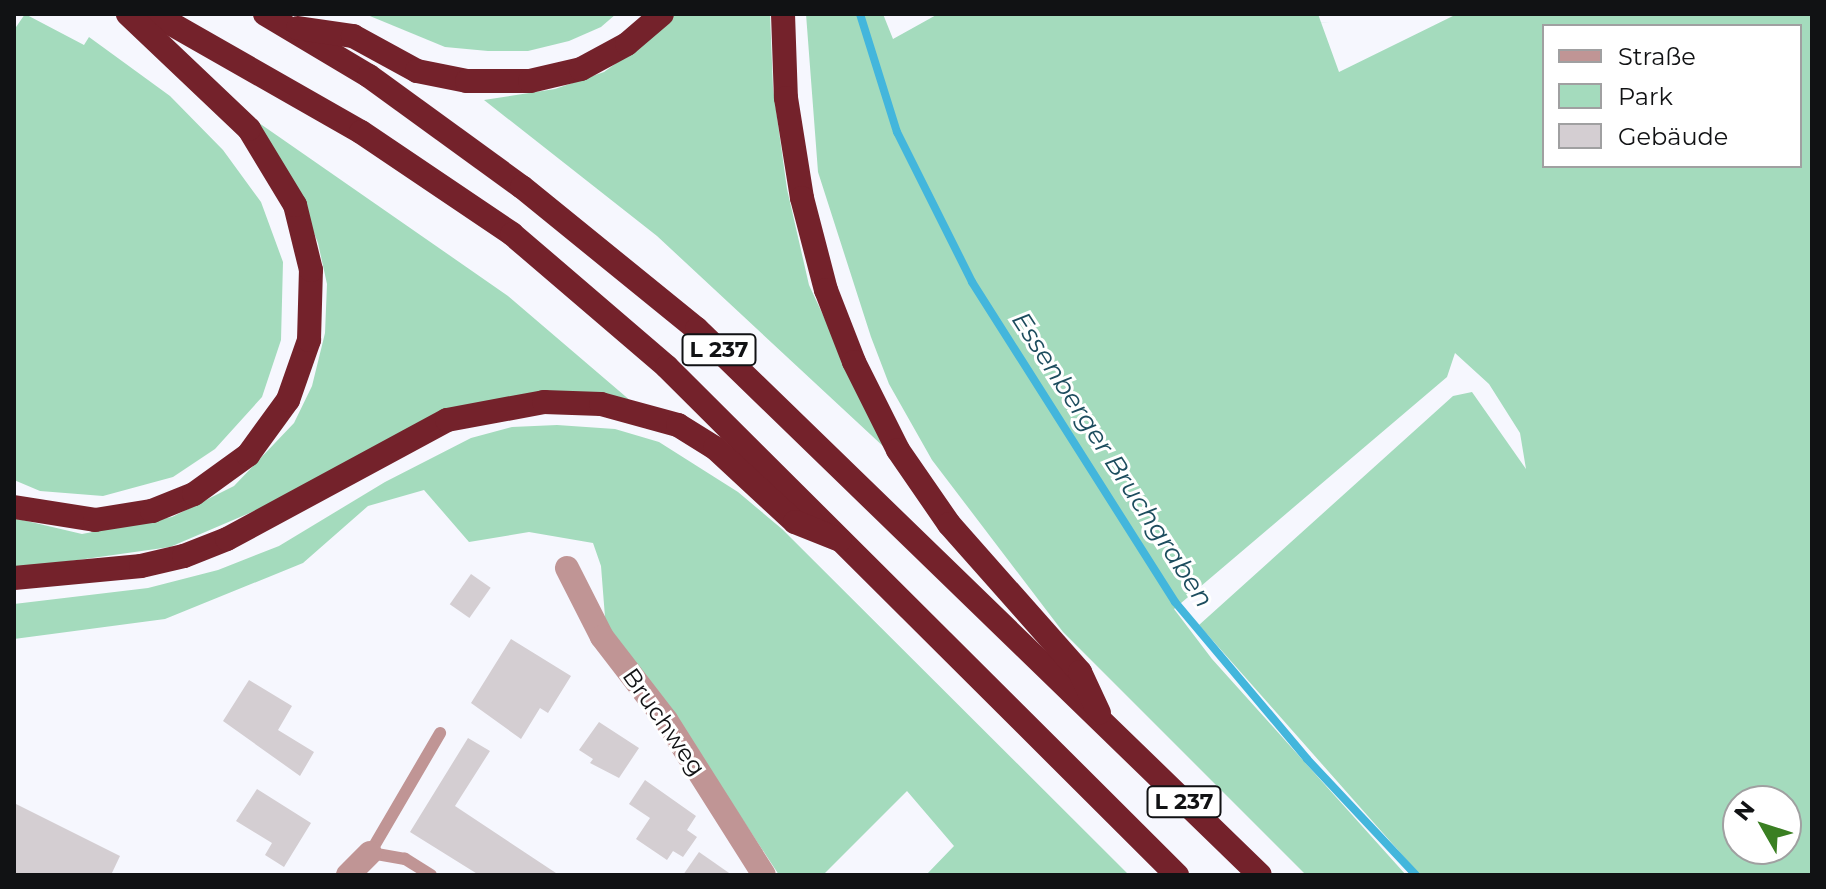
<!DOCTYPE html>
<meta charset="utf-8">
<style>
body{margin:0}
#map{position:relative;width:1826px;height:889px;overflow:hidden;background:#f6f7fe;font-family:Montserrat,sans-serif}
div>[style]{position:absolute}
.green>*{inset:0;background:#a4dbbd}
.stream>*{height:8px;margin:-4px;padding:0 4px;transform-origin:4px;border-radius:4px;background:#43b6dc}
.building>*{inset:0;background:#d4ced2;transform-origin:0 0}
.lane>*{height:12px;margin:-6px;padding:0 6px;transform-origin:6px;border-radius:6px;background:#c09595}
.street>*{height:24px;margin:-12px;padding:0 12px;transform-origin:12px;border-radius:12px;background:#c09595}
.highway>*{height:24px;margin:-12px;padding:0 12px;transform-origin:12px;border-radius:12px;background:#74222b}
span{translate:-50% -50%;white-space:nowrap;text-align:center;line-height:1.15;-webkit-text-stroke:6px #fff;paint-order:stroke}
.shield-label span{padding:2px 6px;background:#fff;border:2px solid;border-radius:6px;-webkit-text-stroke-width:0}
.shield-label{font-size:22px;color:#111214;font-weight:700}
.street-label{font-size:24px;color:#111214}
.water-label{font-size:26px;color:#1d4d5e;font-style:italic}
.frame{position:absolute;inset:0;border:16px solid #111214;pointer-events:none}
.legend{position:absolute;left:1542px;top:24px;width:260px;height:144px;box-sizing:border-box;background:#fff;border:2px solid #a0a0a1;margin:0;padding:10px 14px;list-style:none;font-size:24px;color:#111214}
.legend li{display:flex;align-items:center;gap:16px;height:40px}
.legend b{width:40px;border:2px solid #a0a0a1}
.north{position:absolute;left:1722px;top:785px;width:80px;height:80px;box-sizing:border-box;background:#fff;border:2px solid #a0a0a1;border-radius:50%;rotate:309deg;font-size:22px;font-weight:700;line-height:32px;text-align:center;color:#111214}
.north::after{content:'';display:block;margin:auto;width:28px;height:36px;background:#3a7f22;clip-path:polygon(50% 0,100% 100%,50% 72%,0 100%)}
</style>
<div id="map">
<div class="green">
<div style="clip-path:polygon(25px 14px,84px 45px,89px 37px,170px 96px,223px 150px,261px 202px,283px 262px,281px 340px,262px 397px,215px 449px,173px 477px,103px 496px,40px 491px,14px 480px,14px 30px)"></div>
<div style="clip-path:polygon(365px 14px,616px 14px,601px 27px,569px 41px,528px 51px,488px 51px,445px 47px)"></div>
<div style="clip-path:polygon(672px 14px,770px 14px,773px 88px,787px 189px,809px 285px,885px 448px,657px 236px,484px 100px,555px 89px,604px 72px,652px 37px)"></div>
<div style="clip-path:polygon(evenodd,806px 14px,883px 14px,893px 39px,938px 14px,1318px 14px,1339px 72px,1457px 14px,1812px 14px,1812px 875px,1420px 875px,1199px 625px,1453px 396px,1472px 392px,1526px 469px,1520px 433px,1489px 384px,1455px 353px,1447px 377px,1174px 609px,1212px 659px,1406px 875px,1306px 875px,1063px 632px,932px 460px,889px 384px,871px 337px,818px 172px,806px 14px,1544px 26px,1800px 26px,1800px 166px,1544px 166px,1544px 26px,806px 14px,1738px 801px,1786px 801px,1786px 849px,1738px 849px,1738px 801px)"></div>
<div style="clip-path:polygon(252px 118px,508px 296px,632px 402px,523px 396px,170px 547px,14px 569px,14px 518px,82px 534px,172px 517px,234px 486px,294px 423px,312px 386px,325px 333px,327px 284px,318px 243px,298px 193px)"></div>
<div style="clip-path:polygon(557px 425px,615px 429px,659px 442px,738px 492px,782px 529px,1129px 875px,926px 875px,954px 846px,907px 791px,823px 875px,779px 875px,670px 709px,606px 630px,601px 566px,593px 543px,529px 532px,469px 542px,424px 490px,368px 506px,303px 563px,165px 619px,14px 639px,14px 604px,148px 588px,218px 570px,279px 546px,385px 482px,471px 438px,512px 427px)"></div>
</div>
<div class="stream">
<div style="left:860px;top:14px;width:124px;rotate:72.6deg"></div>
<div style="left:897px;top:132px;width:168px;rotate:63.4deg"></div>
<div style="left:972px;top:282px;width:379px;rotate:57.6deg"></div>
<div style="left:1175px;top:602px;width:205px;rotate:49.9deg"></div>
<div style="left:1307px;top:759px;width:159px;rotate:46.8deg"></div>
</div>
<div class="building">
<div style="left:471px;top:574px;width:24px;height:37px;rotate:35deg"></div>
<div style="clip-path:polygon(511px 639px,571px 676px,548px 713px,540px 708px,521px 739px,471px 703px)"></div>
<div style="clip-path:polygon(249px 680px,292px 706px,278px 730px,314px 752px,300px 776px,223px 721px)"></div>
<div style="clip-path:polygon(599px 722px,639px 748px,619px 778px,590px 763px,593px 759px,579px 750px)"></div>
<div style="clip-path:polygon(468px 738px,490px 751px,455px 806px,559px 875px,479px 875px,410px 832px)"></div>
<div style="clip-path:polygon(645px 780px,696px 816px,687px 830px,697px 837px,683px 857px,673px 851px,667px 860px,636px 839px,650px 818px,629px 804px)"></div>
<div style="clip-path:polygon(257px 789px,311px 823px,284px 867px,265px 855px,272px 843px,236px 821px)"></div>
<div style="clip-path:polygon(14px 803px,120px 856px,111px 875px,14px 875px)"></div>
<div style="clip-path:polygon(699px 852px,732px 875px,683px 875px)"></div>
</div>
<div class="lane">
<div style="left:431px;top:875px;width:31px;rotate:-148deg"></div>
<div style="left:405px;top:859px;width:36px;rotate:-170deg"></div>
<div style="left:370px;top:853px;width:139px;rotate:-59.7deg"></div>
</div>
<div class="street">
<div style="left:567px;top:568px;width:77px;rotate:63.1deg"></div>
<div style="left:602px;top:637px;width:105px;rotate:52.4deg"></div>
<div style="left:666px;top:720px;width:183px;rotate:57.7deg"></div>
<div style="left:348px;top:875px;width:31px;rotate:-45deg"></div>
</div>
<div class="highway">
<div style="left:154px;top:14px;width:238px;rotate:29.7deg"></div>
<div style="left:361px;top:132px;width:182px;rotate:34deg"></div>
<div style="left:512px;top:234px;width:204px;rotate:40.6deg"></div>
<div style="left:667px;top:367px;width:720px;rotate:44.89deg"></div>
<div style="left:265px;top:14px;width:121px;rotate:30.8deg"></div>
<div style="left:369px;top:76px;width:189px;rotate:36deg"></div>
<div style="left:522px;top:187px;width:225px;rotate:39.1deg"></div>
<div style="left:697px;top:329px;width:784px;rotate:44.12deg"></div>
<div style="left:783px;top:14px;width:84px;rotate:88deg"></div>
<div style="left:786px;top:98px;width:101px;rotate:80.9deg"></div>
<div style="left:802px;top:198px;width:95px;rotate:75.4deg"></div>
<div style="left:826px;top:290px;width:77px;rotate:68.7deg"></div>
<div style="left:854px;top:362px;width:98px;rotate:63.4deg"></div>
<div style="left:898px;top:450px;width:90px;rotate:55.4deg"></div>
<div style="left:949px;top:524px;width:198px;rotate:48.5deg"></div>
<div style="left:1080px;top:672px;width:45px;rotate:65.1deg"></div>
<div style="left:298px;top:28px;width:56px;rotate:8.3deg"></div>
<div style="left:353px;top:36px;width:73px;rotate:28.7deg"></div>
<div style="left:417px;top:71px;width:51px;rotate:11.3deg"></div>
<div style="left:467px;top:81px;width:63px"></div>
<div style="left:530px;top:81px;width:52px;rotate:-13.2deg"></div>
<div style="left:581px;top:69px;width:52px;rotate:-28.5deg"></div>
<div style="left:627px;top:44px;width:46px;rotate:-40.6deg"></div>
<div style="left:14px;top:507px;width:82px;rotate:9.1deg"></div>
<div style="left:95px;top:520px;width:58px;rotate:-9deg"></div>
<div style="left:152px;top:511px;width:45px;rotate:-22deg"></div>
<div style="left:194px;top:494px;width:67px;rotate:-35.8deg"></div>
<div style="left:248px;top:455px;width:68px;rotate:-54deg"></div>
<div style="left:288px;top:400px;width:64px;rotate:-70.7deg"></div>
<div style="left:309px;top:340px;width:70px;rotate:-88.4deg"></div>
<div style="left:311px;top:270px;width:67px;rotate:-103.8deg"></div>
<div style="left:295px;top:205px;width:89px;rotate:-121.2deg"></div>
<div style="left:249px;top:129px;width:167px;rotate:-136.5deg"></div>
<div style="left:14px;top:578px;width:128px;rotate:-5.4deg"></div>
<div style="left:141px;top:566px;width:44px;rotate:-13.1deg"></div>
<div style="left:184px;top:556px;width:46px;rotate:-21.6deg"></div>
<div style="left:227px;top:539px;width:250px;rotate:-28.4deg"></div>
<div style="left:447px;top:420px;width:99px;rotate:-10.5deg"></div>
<div style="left:544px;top:402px;width:57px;rotate:2deg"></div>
<div style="left:601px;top:404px;width:80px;rotate:15.3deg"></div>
<div style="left:678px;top:425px;width:44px;rotate:31.9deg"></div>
<div style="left:715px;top:448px;width:109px;rotate:42.8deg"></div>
<div style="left:795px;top:522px;width:48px;rotate:21.8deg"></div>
</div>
<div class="shield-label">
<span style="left:719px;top:350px">L 237</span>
<span style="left:1184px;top:802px">L 237</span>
</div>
<div class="street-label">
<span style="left:664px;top:722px;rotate:55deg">Bruchweg</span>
</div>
<div class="water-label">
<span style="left:1112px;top:460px;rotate:57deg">Essenberger Bruchgraben</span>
</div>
<div class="frame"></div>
<ul class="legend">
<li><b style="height:10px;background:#c09595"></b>Straße</li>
<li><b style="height:22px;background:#a4dbbd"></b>Park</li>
<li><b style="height:22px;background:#d4ced2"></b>Gebäude</li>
</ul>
<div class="north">N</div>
</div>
